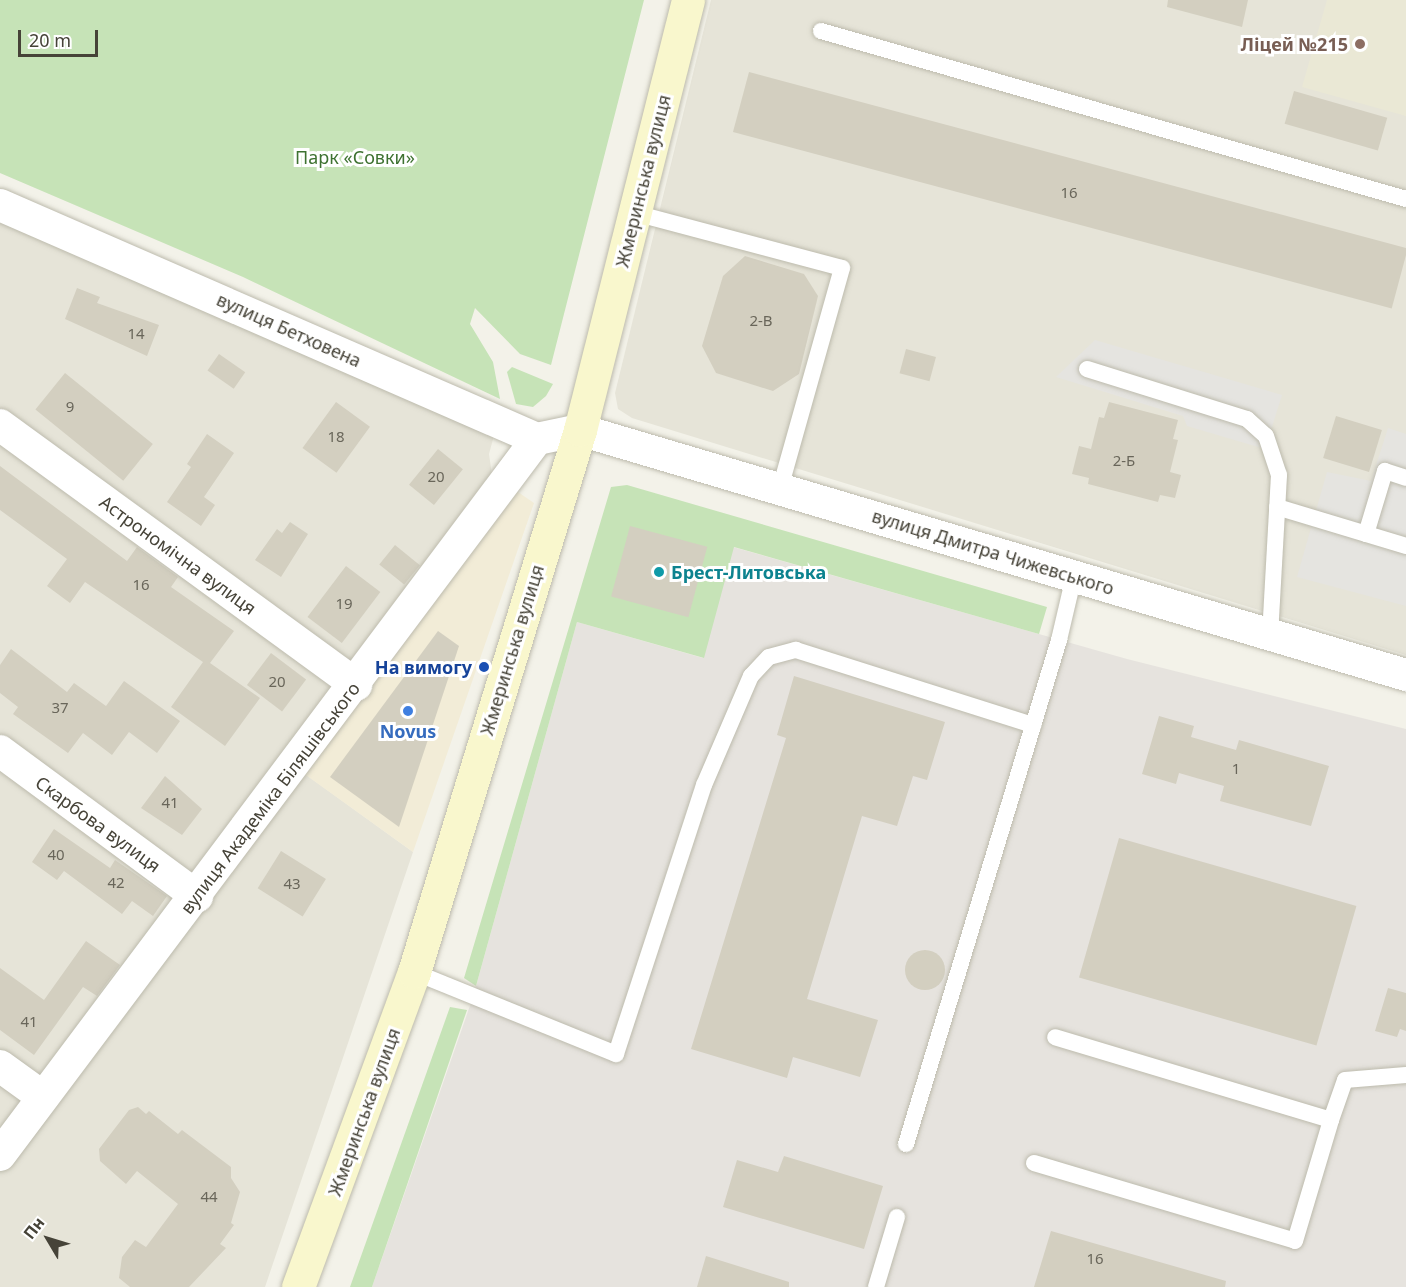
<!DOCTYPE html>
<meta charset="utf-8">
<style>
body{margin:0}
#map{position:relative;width:1406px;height:1287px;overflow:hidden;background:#f3f2e9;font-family:"Noto Sans",sans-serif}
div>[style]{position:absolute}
.residential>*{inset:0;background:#e6e4d8}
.commercial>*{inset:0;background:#f2ecd7}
.industrial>*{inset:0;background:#e6e3de}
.education>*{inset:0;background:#eae8d5}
.green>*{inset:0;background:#c6e3b7}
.parking>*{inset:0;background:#e5e4e0}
.building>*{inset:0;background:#d3cfc0;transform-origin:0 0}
.round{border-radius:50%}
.roads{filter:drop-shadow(0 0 2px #bdbbad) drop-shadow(0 0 2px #bdbbad)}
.lane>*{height:16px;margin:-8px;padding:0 8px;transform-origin:8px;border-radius:8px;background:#fff}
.street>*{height:32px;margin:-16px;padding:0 16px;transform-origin:16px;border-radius:16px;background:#fff}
.secondary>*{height:33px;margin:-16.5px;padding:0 16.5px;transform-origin:16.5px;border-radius:16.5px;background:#f9f7cd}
.dots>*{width:16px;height:16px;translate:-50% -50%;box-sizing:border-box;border:3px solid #fff;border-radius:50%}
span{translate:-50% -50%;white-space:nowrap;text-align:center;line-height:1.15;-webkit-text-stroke:6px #fff;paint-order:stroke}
.number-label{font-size:15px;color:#69665a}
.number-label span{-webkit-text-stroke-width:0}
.education-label{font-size:18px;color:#785e54;font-weight:700}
.right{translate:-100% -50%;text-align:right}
.park-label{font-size:18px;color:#3e7231}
.street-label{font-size:18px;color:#464338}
.culture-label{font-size:18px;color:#0d838f;font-weight:700}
.left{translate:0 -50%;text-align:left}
.transit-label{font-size:18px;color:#164399;font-weight:700}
.shop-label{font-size:18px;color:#366cbe;font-weight:700}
.north{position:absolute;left:18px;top:1209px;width:60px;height:60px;-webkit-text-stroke:4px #fff;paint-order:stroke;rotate:308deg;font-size:16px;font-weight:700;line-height:24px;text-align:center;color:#464338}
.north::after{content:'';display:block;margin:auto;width:21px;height:27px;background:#464338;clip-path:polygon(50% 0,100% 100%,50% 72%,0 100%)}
.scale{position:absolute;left:18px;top:30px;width:80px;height:27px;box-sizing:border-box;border:3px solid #464338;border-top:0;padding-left:8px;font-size:18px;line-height:21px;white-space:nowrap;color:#464338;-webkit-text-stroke:4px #fff;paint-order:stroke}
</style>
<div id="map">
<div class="residential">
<div style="clip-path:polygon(711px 0,1406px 0,1406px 655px,632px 418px,618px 409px,615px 393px)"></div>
<div style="clip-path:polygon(0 220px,496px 428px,489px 454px,492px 475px,287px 761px,413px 852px,265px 1287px,0 1287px)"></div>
</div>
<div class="commercial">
<div style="clip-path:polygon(512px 488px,534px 503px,413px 852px,303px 773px)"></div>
</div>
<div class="industrial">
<div style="clip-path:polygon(733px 547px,1127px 659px,1406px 729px,1406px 1287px,372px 1287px,473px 997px,577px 622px,703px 658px)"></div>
</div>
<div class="education">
<div style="clip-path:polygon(1327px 0,1406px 0,1406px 116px,1302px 87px)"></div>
</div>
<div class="green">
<div style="clip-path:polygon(0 0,644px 0,551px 365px,520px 354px,475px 308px,470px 324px,493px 362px,500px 399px,243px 277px,0 173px)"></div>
<div style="clip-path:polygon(512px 367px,553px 384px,546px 396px,533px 407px,516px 404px,507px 372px)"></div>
<div style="clip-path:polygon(627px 485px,1047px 607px,1039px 634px,734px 547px,704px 658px,577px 622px,476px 986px,464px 978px,611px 487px)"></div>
<div style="clip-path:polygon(450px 1007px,467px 1010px,372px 1287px,350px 1287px)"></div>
</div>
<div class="parking">
<div style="clip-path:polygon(1095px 340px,1282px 395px,1265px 449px,1187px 426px,1183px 416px,1056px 377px)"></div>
<div style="clip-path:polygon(1388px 428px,1406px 434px,1406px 606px,1297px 577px,1327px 472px,1371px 481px)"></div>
</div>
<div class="building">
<div style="clip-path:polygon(1168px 0,1248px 0,1242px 27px,1167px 7px)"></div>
<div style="left:749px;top:72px;width:682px;height:62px;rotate:15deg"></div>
<div style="left:1294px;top:91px;width:97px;height:34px;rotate:16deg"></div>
<div style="clip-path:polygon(745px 256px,804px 274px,818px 296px,799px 374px,773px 391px,716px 373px,702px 346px,723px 276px)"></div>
<div style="clip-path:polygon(77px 288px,100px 297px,97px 303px,159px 325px,147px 356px,65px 319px)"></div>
<div style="left:906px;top:349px;width:31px;height:25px;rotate:15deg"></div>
<div style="left:219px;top:354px;width:32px;height:20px;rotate:35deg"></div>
<div style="left:65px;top:373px;width:113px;height:47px;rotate:39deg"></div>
<div style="left:336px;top:402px;width:42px;height:57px;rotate:36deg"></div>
<div style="clip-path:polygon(1109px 402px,1178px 420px,1173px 439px,1178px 440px,1170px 472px,1181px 475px,1175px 498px,1160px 495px,1158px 502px,1088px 484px,1089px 478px,1072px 474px,1079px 446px,1091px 449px,1099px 417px,1104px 418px)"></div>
<div style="left:1336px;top:416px;width:48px;height:44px;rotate:17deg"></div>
<div style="clip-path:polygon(207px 434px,234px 453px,204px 497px,215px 505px,201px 526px,167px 502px,191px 467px,187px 464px)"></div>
<div style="left:438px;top:449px;width:32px;height:46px;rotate:39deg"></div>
<div style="clip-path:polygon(0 466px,127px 561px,137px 547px,178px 577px,171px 587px,234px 631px,210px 663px,260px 698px,225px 746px,171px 707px,203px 662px,85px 582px,70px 603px,47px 586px,67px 559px,0 510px)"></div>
<div style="clip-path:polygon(290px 522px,308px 534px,281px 577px,255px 560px,277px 529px,282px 533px)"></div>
<div style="left:630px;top:526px;width:80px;height:73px;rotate:15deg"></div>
<div style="left:395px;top:545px;width:32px;height:25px;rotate:39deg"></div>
<div style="left:346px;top:566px;width:43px;height:64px;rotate:37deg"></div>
<div style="clip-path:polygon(438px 631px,459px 646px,399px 827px,330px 777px)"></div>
<div style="clip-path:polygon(11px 649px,67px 692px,74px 683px,106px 706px,124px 681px,180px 721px,157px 753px,129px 732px,112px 755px,83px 733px,68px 753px,13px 714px,18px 707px,0 693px,0 665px)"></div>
<div style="left:271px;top:653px;width:44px;height:40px;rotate:37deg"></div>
<div style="clip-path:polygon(794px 676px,945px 722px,927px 780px,913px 776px,897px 826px,862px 816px,807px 999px,878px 1020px,860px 1077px,793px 1057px,787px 1078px,691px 1049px,786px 738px,777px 735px)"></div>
<div style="clip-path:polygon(1159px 716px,1194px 726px,1191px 737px,1236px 750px,1239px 740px,1329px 766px,1311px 826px,1220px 801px,1224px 786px,1179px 773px,1176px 784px,1142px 774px)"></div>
<div style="clip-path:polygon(165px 776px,202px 809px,182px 835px,141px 808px)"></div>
<div style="clip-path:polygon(54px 829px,110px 868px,115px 860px,167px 896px,153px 916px,132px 901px,122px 914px,64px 871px,57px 880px,32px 862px)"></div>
<div style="left:1119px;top:838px;width:247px;height:145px;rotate:16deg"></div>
<div style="left:281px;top:851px;width:53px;height:44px;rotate:32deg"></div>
<div style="clip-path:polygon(86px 941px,120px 965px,97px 996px,83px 987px,34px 1055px,0 1030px,0 968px,44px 1000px)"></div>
<div class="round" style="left:905px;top:950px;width:40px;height:40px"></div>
<div style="clip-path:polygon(1388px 988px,1406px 993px,1406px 1031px,1400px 1029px,1397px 1037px,1375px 1031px)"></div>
<div style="clip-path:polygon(138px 1107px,146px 1114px,149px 1111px,178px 1134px,182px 1130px,231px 1167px,231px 1178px,240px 1192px,231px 1223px,234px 1225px,220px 1244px,226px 1248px,189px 1287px,130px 1287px,119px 1278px,122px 1257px,135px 1240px,146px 1247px,178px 1204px,137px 1171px,126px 1184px,100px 1161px,99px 1149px,129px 1110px)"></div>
<div style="clip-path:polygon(784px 1156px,883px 1186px,864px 1249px,723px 1207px,737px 1160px,778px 1172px)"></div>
<div style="clip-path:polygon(1051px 1231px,1226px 1281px,1225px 1287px,1034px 1287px)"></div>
<div style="clip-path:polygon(706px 1256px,789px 1282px,789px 1287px,697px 1287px)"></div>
</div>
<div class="roads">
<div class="lane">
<div style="left:821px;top:31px;width:609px;rotate:16.02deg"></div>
<div style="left:635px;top:213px;width:214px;rotate:14.9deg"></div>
<div style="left:842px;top:268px;width:230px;rotate:105.7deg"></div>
<div style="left:1087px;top:369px;width:168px;rotate:17.4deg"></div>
<div style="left:1247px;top:419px;width:25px;rotate:42deg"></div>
<div style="left:1266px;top:436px;width:41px;rotate:71.6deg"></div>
<div style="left:1279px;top:475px;width:160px;rotate:93.2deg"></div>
<div style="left:1277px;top:507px;width:135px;rotate:16.8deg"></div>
<div style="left:1366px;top:534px;width:66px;rotate:-73.2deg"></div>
<div style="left:1385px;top:471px;width:22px;rotate:18deg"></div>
<div style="left:414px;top:972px;width:218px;rotate:22.1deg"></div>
<div style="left:616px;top:1054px;width:283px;rotate:-71.9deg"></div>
<div style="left:704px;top:785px;width:119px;rotate:-66.7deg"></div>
<div style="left:751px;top:676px;width:26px;rotate:-47deg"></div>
<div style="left:769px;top:657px;width:28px;rotate:-15deg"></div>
<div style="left:796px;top:650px;width:249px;rotate:17.6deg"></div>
<div style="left:1331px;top:1120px;width:42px;rotate:-70.7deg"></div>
<div style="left:1345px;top:1080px;width:61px;rotate:-4.7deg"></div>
<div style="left:906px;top:1144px;width:527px;rotate:-73.11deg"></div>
<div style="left:1059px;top:640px;width:66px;rotate:-76.8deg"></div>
<div style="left:1034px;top:1163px;width:272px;rotate:16.6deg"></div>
<div style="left:1295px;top:1241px;width:126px;rotate:-73.4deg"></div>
<div style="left:1331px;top:1120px;width:288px;rotate:-163.3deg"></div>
<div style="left:876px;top:1287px;width:73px;rotate:-73.3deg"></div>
</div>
<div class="street">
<div style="left:0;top:205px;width:586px;rotate:23.55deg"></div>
<div style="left:537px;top:439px;width:44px;rotate:-11.8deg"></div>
<div style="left:580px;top:430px;width:862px;rotate:16.52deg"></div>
<div style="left:0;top:425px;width:441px;rotate:36.1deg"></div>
<div style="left:0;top:751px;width:245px;rotate:36.4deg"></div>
<div style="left:0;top:1066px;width:53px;rotate:35.8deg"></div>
<div style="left:0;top:1155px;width:895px;rotate:-53.13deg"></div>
</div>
<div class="secondary">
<div style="left:298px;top:1287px;width:336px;rotate:-69.8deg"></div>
<div style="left:414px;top:972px;width:567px;rotate:-72.97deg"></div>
<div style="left:580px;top:430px;width:443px;rotate:-75.9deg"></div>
</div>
</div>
<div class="dots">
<div style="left:1360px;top:44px;background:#8d6e63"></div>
<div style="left:659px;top:572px;background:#0f9aa8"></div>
<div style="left:484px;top:667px;background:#1a4fb4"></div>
<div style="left:408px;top:711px;background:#3f7fe0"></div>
</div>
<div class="number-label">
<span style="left:1069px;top:193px">16</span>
<span style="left:761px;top:321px">2-В</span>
<span style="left:136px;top:334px">14</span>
<span style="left:70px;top:407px">9</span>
<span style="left:336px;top:437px">18</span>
<span style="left:1124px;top:461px">2-Б</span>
<span style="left:436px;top:477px">20</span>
<span style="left:141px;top:585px">16</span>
<span style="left:344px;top:604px">19</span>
<span style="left:277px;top:682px">20</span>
<span style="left:60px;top:708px">37</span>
<span style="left:1236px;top:769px">1</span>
<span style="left:170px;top:803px">41</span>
<span style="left:56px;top:855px">40</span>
<span style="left:116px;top:883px">42</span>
<span style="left:292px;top:884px">43</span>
<span style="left:29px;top:1022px">41</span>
<span style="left:209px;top:1197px">44</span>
<span style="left:1095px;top:1259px">16</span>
</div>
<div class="education-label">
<span class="right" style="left:1348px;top:44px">Ліцей №215</span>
</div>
<div class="park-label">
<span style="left:355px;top:157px">Парк «Совки»</span>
</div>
<div class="street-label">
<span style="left:643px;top:181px;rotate:-76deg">Жмеринська вулиця</span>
<span style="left:289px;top:330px;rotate:24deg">вулиця Бетховена</span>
<span style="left:993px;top:552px;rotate:17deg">вулиця Дмитра Чижевського</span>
<span style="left:178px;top:555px;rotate:36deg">Астрономічна вулиця</span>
<span style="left:512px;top:650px;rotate:-73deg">Жмеринська вулиця</span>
<span style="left:270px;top:798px;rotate:-53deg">вулиця Академіка Біляшівського</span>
<span style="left:98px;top:824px;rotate:36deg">Скарбова вулиця</span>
<span style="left:364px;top:1112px;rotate:-70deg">Жмеринська вулиця</span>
</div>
<div class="culture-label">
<span class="left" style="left:671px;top:572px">Брест-Литовська</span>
</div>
<div class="transit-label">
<span class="right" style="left:472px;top:667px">На вимогу</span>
</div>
<div class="shop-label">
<span style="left:408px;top:731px">Novus</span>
</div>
<div class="north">Пн</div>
<div class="scale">20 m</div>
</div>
